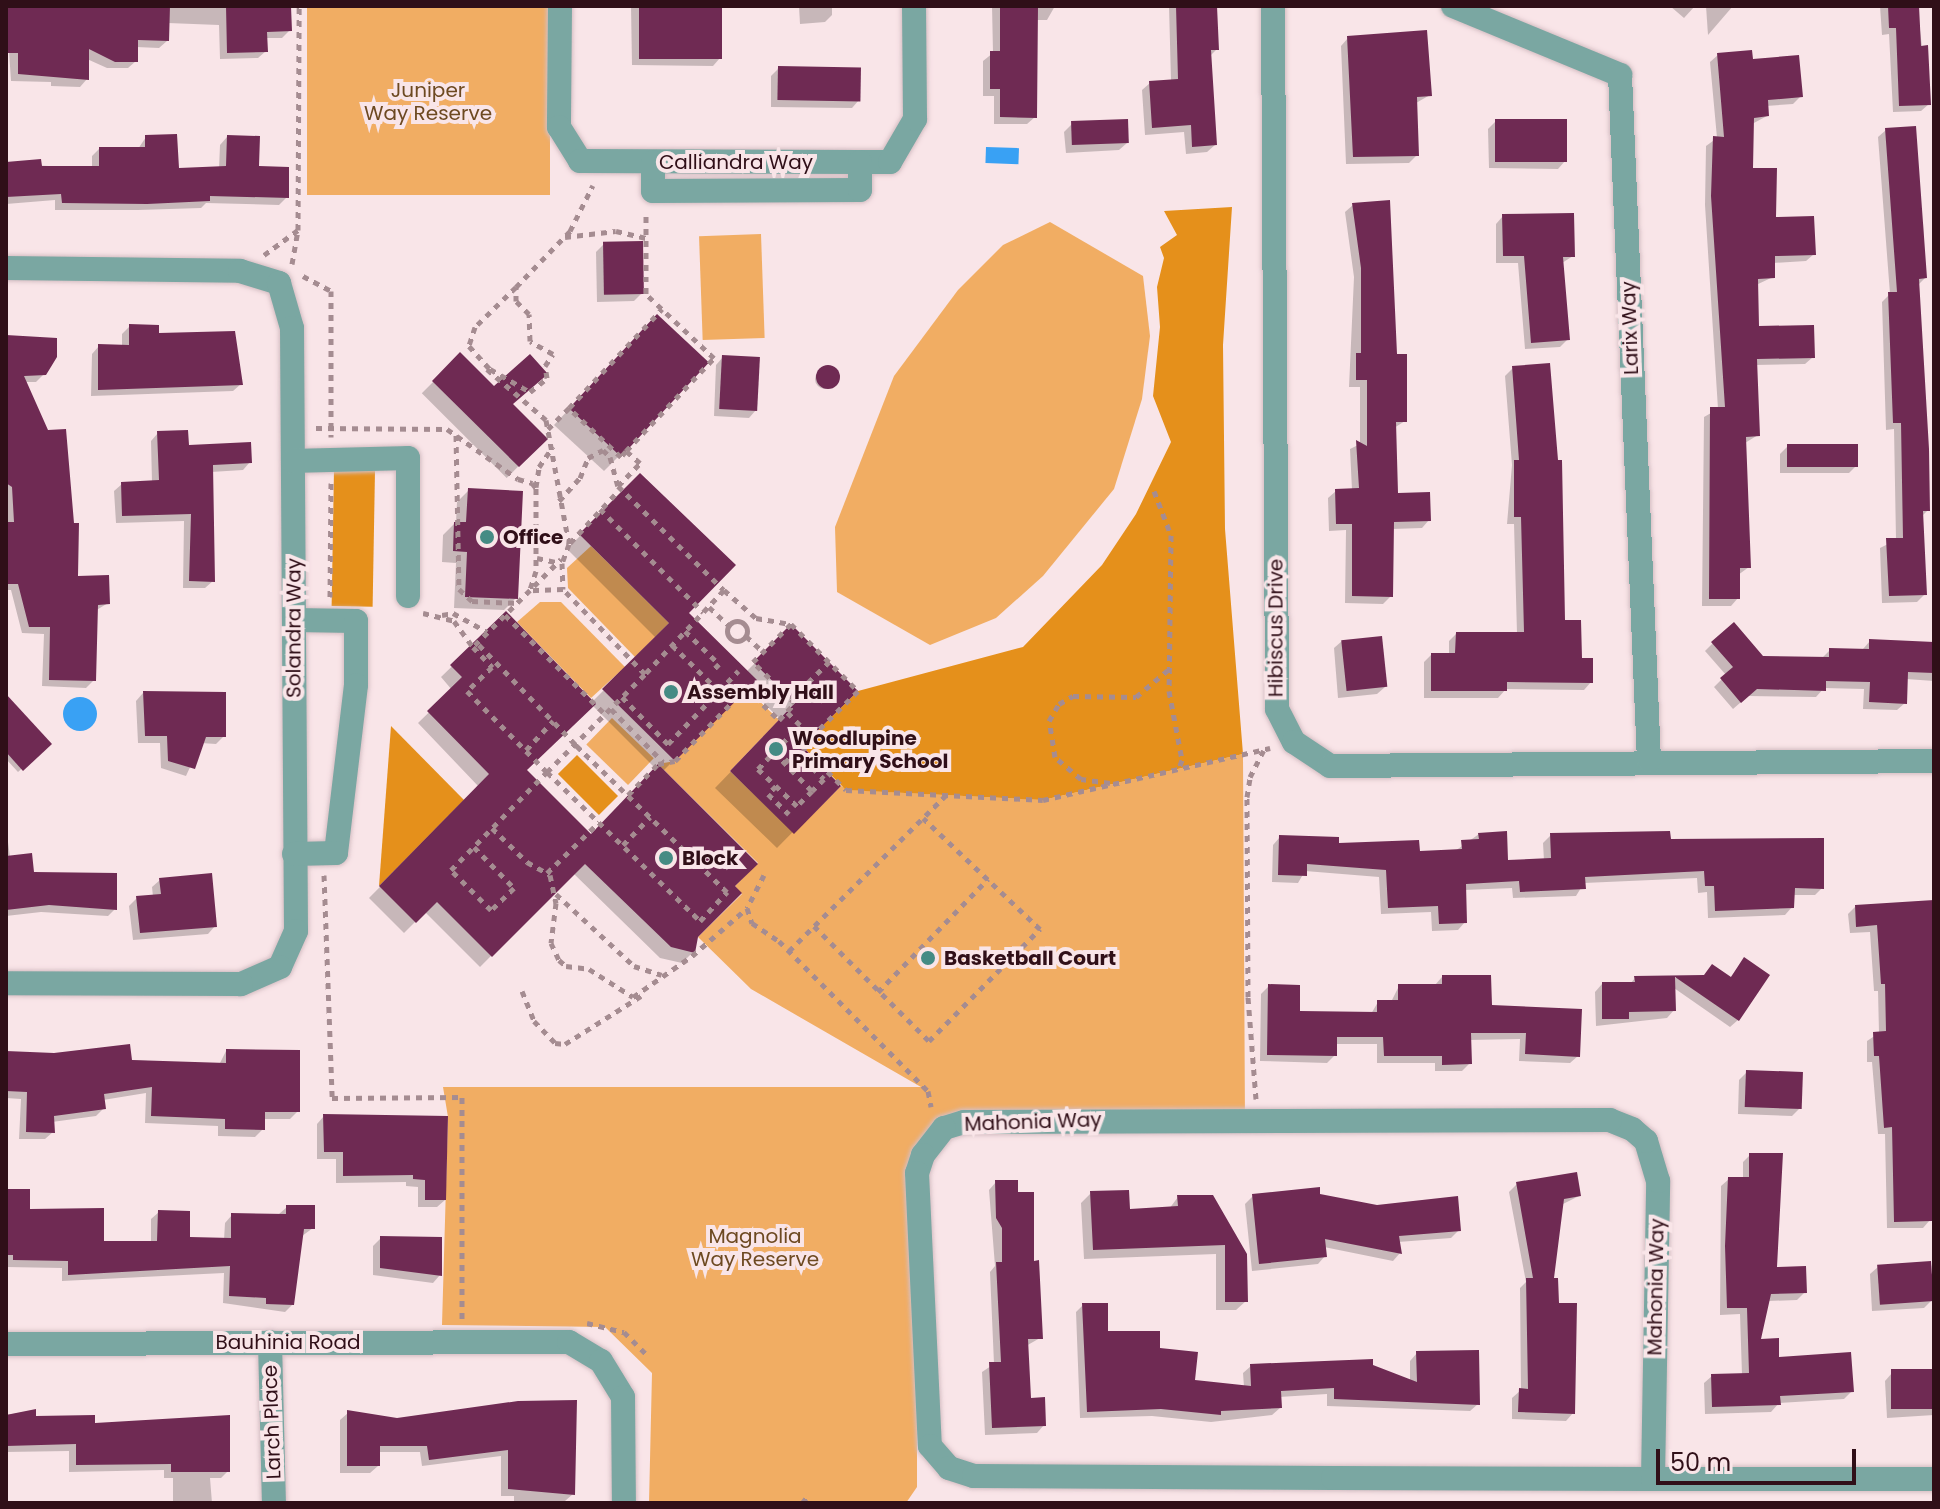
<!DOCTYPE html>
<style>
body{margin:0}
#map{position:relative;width:1940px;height:1509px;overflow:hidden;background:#f9e5e8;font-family:Poppins,sans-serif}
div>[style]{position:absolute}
.green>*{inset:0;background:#f1ad63;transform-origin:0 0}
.forest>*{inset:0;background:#e5901b;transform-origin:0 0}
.water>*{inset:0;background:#39a1f4;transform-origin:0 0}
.round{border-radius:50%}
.shadow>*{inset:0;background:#0003;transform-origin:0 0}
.building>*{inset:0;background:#6f2a53;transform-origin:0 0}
.path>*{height:5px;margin-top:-2.5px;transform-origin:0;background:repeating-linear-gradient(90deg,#a58c91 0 6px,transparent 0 12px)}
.path>.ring{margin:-2.5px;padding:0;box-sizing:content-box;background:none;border:5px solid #a58c91;border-radius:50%}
.roads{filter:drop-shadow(0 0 2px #d5bec3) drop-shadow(0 0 2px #d5bec3)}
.minor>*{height:24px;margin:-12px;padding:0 12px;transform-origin:12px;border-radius:12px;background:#7aa7a2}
.dots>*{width:22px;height:22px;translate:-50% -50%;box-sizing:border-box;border:4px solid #f9e5e8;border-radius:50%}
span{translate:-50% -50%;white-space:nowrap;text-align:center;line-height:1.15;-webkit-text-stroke:8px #f9e5e8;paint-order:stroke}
.park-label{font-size:20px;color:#6d4921}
.street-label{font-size:20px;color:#300f18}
.poi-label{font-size:20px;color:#300f18;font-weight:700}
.left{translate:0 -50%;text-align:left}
.frame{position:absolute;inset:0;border:8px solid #300f18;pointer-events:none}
.scale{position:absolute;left:1656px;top:1449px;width:200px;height:36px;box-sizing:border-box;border:4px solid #300f18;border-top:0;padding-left:10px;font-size:24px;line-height:28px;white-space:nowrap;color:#300f18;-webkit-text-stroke:6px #f9e5e8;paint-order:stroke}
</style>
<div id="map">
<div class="green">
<div style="left:307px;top:6px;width:243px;height:189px"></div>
<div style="clip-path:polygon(1050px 222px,1143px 276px,1150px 336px,1142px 399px,1114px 489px,1043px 576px,996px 618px,930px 645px,837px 592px,835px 527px,894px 376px,958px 290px,1003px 245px)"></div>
<div style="left:761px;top:234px;width:104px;height:62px;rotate:88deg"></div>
<div style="clip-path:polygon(591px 546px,669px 623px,635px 657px,568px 588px,567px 568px)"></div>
<div style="clip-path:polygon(540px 602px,561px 602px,625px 667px,591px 698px,517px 622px)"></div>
<div style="clip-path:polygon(746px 688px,779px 720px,730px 771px,794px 833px,841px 786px,850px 790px,1043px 800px,1243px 754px,1245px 1124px,950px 1134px,917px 1173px,917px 1487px,906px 1503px,649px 1503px,652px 1373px,605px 1327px,442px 1325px,448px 1117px,443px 1087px,921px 1087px,751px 989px,698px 937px,742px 894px,735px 886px,758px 863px,658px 764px,675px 761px)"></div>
<div style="left:612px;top:718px;width:58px;height:37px;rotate:44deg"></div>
</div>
<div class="forest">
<div style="clip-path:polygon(1232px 207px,1223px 345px,1225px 529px,1243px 754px,1043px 800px,846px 790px,802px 746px,858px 691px,1023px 647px,1102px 565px,1136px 514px,1171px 442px,1153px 396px,1160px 327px,1157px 287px,1164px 258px,1160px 247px,1177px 235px,1164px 211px)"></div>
<div style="left:334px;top:470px;width:41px;height:136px;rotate:1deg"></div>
<div style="clip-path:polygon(391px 726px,464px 800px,379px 886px)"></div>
<div style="left:577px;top:755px;width:58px;height:27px;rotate:45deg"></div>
</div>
<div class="water">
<div style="left:986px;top:147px;width:33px;height:16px;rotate:2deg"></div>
<div class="round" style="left:63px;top:697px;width:34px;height:34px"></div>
</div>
<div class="shadow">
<div style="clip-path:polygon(6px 6px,289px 6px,290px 30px,282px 38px,265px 38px,266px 51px,258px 58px,220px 59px,219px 25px,168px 23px,167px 41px,159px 48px,136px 47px,136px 61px,128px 68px,107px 68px,87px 59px,87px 79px,80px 87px,51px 86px,51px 82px,11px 81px)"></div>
<div style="clip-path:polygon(631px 6px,720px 6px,720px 58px,713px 66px,632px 65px)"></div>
<div style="clip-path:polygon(758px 6px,796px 6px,758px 8px)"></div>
<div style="clip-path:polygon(799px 6px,832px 6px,832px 15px,825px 22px,800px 24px)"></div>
<div style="clip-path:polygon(992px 6px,1055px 6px,1047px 20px,1036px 20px,1035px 117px,1027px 124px,994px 124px,994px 96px,983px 96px,983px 61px,993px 53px)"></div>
<div style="clip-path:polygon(1169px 6px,1215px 6px,1217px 49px,1209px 57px,1215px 145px,1207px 152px,1186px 154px,1184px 132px,1145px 135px,1142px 90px,1150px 83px,1171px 81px)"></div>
<div style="clip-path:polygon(1670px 6px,1695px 6px,1684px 18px)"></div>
<div style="clip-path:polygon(1706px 6px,1733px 6px,1708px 35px)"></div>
<div style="clip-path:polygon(1880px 6px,1917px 6px,1929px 104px,1921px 111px,1893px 112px,1889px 34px,1882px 35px)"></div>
<div style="clip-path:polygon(1348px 38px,1430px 95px,1416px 103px,1417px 155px,1409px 163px,1346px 164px,1341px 46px)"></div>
<div style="clip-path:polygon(1718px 55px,1751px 61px,1801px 96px,1793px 104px,1766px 106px,1767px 116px,1752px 124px,1751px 170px,1774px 219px,1814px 254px,1806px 261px,1773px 263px,1773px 277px,1756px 285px,1757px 328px,1813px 357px,1805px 364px,1755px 365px,1758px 435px,1745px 443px,1749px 567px,1738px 575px,1738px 598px,1731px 606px,1702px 606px,1704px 417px,1718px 409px,1705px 205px,1706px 146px,1717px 138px,1710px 62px)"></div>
<div style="clip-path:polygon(779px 68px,859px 100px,852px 108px,771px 107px,771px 76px)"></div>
<div style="clip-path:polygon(1496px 121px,1565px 161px,1558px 169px,1489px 168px,1488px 129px)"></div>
<div style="clip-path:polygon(1072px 124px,1127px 143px,1119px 150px,1066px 153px,1064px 132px)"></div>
<div style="clip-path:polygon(1886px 130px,1918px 222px,1923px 222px,1925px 278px,1918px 285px,1928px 510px,1921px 517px,1925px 594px,1917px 602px,1882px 603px,1880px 548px,1896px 540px,1894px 429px,1886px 430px,1882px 302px,1890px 294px,1878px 137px)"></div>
<div style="clip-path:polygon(146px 137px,177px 170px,219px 169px,220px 145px,227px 137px,287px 197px,279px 205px,206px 203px,201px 208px,138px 210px,55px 210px,55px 200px,6px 204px,6px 164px,92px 168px,92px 156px,99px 149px,138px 149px)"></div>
<div style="clip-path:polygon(1353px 205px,1395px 356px,1405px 421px,1394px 428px,1396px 495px,1429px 520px,1422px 528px,1392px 529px,1391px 596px,1383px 604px,1345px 603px,1346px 530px,1329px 531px,1328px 498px,1336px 491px,1352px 490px,1350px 449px,1360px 444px,1360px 387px,1349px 387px,1354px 277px,1345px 212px)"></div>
<div style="clip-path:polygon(1503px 216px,1573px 256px,1562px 263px,1568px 339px,1560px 347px,1525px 349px,1518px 263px,1496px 263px,1496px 224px)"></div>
<div style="clip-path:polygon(604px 244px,642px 293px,634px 301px,597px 302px,596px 252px)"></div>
<div style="clip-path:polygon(130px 326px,157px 335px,241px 384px,233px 391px,91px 396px,92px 354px,99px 346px,122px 346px,122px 334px)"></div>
<div style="clip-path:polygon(642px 332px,620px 455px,604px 471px,554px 425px)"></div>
<div style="clip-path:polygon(6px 339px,44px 374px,36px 382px,25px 382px,76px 578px,108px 603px,95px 611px,94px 680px,86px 688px,42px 686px,44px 634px,22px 633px,11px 590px,6px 590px)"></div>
<div style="left:460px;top:355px;width:120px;height:54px;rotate:45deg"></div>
<div style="clip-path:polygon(723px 357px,756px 410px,749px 418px,714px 416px,716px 365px)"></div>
<div style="clip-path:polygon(1513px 368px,1563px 622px,1591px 682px,1584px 690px,1506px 689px,1498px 698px,1424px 698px,1424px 662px,1431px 655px,1449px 655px,1449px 641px,1456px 634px,1517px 634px,1514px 524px,1507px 524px,1512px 465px,1505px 376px)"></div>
<div class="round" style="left:815px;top:369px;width:20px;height:20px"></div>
<div style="clip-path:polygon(158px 433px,187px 447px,250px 462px,243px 470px,211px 472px,213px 581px,205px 588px,183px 588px,184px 521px,116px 523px,114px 491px,122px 484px,152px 483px,151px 441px)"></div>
<div style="clip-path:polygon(1788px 446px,1856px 466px,1849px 473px,1780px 473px,1780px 454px)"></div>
<div style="clip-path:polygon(evenodd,640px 476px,687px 613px,746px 672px,791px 627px,799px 746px,838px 786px,777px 848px,715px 788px,781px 720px,747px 687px,663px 771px,732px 886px,696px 936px,693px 952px,682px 963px,660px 958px,573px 873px,480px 967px,425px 912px,404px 933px,369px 898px,479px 787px,418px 723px,452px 690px,441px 677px,506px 614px,592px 702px,656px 638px,567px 549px,640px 476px,592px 705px,656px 769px,590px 837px,525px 770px,592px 705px)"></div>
<div style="clip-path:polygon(469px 490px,516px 598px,504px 610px,454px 608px,456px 563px,442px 562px,443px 535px,456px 522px,457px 502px)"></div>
<div style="clip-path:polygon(1342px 641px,1385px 687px,1377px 694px,1338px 698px,1334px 648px)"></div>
<div style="clip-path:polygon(1870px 641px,1934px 644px,1934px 681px,1906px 679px,1905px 703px,1897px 710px,1863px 709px,1864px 689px,1824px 688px,1816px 697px,1748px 696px,1733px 709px,1714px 687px,1726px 675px,1705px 651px,1713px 643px,1762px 658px,1823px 657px,1830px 650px,1863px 649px)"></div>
<div style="clip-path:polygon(143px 693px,224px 736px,216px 744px,201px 743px,186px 776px,161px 768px,160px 743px,138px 743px,136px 701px)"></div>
<div style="clip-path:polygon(6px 710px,49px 744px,18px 772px,6px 759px)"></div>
<div style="clip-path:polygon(6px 827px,10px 857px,32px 874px,115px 909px,108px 916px,41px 912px,6px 916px)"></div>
<div style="clip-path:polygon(1479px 834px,1506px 862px,1544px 861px,1543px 843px,1551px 835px,1669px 842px,1822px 888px,1815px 895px,1792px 895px,1792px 907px,1785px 915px,1708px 918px,1707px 892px,1698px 893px,1697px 878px,1584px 883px,1576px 896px,1513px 898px,1512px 888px,1464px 890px,1465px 922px,1458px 930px,1432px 931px,1431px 912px,1381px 914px,1379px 877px,1305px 871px,1298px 883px,1272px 882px,1273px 845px,1280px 837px,1418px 853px,1455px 851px)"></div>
<div style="clip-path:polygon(160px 880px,215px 926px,208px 934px,133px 940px,129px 906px,137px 898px,153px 897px,152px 887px)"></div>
<div style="clip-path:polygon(1934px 902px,1930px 1220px,1923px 1228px,1887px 1228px,1885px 1134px,1878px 1134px,1872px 1062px,1867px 1062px,1867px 1041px,1879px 1033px,1878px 991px,1874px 991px,1870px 932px,1850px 933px,1848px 914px,1856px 906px)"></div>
<div style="clip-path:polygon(1744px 960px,1738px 1020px,1730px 1027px,1674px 988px,1674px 1010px,1667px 1018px,1596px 1026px,1595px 992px,1602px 984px,1630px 984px,1635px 978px,1730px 978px)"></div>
<div style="clip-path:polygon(1442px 977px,1578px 1056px,1570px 1063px,1519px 1061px,1520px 1039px,1469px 1040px,1470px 1063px,1462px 1071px,1435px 1071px,1435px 1063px,1377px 1063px,1377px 1044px,1335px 1044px,1335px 1055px,1327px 1063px,1260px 1061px,1261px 994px,1269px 986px,1298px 1013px,1371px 1014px,1378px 1002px,1391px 1002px,1399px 986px,1435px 985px)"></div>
<div style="clip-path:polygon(226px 1051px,298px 1111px,290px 1119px,263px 1119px,263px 1129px,255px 1137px,218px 1136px,218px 1126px,145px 1123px,146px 1093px,103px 1100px,104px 1108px,96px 1116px,52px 1122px,53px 1132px,45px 1139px,19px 1139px,21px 1099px,6px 1098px,6px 1053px,219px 1065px)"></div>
<div style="clip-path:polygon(1747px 1072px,1800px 1108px,1792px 1116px,1738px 1114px,1739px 1080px)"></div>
<div style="clip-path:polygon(324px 1116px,446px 1118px,445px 1200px,437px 1207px,418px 1207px,418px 1187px,406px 1186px,406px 1182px,336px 1183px,336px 1159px,317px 1159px,317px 1124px)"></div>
<div style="clip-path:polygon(1750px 1155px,1775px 1269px,1805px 1292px,1797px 1300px,1768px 1301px,1759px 1341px,1777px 1359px,1852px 1391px,1844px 1399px,1779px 1403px,1771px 1412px,1705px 1414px,1704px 1383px,1712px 1376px,1742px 1375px,1740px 1314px,1720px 1315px,1721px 1186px,1729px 1179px,1743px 1179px,1743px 1162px)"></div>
<div style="clip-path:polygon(996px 1182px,1016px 1194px,1032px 1263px,1040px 1338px,1026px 1346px,1029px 1400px,1044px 1425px,1037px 1433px,985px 1435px,982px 1372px,994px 1364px,990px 1272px,995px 1266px,989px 1190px)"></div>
<div style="clip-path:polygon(1517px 1184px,1579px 1196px,1561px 1205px,1551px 1280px,1573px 1413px,1566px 1421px,1512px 1419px,1512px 1398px,1521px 1390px,1520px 1288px,1526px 1282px,1509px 1192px)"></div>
<div style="clip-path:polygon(6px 1191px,28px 1211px,102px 1243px,151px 1243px,151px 1219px,159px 1212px,188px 1239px,224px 1240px,225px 1223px,232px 1215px,279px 1214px,287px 1207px,313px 1228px,302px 1236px,292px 1305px,285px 1312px,223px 1303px,224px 1273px,62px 1281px,62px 1268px,6px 1267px)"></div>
<div style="clip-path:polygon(1091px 1193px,1128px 1211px,1169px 1209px,1178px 1197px,1212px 1197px,1246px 1301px,1236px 1310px,1216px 1310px,1216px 1254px,1084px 1259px,1081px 1203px)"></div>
<div style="clip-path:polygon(1253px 1196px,1318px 1196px,1459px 1230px,1451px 1238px,1398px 1242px,1400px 1253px,1393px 1261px,1324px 1247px,1325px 1256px,1318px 1264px,1252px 1271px,1245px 1204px)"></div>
<div style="clip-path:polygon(381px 1238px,440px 1275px,433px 1283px,373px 1275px,373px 1246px)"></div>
<div style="clip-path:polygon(1878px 1267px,1932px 1300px,1924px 1308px,1872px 1311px,1870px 1274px)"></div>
<div style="clip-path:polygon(1083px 1305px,1106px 1333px,1158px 1350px,1193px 1382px,1244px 1387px,1243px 1373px,1251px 1366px,1371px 1366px,1410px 1382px,1410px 1361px,1417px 1353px,1478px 1404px,1470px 1411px,1327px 1406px,1327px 1394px,1279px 1397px,1280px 1408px,1272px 1415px,1211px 1422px,1152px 1416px,1080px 1418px,1076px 1312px)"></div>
<div style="clip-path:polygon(1934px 1371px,1934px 1415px,1887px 1418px,1885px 1381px,1892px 1373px)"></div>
<div style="clip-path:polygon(518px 1403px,573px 1494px,565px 1501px,514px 1503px,514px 1496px,501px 1496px,501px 1456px,422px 1466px,420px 1452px,378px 1452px,378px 1466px,370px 1473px,340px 1473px,340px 1420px,348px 1413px,397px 1420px)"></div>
<div style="clip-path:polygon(34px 1411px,34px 1418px,93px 1425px,228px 1471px,221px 1478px,210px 1478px,212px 1503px,173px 1503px,173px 1478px,164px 1478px,164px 1470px,69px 1472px,69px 1451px,6px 1452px,6px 1415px)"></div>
</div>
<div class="building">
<div style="clip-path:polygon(6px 6px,170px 6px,169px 41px,138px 40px,138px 62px,115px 62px,89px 49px,89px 80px,18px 74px,18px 53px,6px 53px)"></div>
<div style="clip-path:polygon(226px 6px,291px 6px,292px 31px,267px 32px,268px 52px,227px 53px)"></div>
<div style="left:639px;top:6px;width:83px;height:53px"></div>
<div style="clip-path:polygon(1000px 6px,1038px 6px,1037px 118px,1000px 117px,1000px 89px,990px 89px,990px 51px,1000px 51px)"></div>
<div style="clip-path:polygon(1176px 6px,1217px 6px,1219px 50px,1211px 50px,1217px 145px,1192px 147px,1191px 125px,1152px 128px,1149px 81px,1178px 79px)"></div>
<div style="clip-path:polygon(1888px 6px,1919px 6px,1921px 46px,1928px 45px,1931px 105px,1899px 106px,1896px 28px,1889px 28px)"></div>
<div style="clip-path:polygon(1427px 30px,1432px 96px,1417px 97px,1419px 156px,1353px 157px,1347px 36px)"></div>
<div style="clip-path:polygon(1752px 50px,1753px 59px,1799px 55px,1803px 97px,1768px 100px,1769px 116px,1754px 118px,1753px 168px,1777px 168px,1776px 217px,1814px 216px,1816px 255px,1775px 256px,1775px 278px,1758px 279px,1759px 326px,1814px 325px,1815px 358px,1757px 359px,1760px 436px,1746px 437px,1751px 568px,1740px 568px,1740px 599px,1709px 599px,1710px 407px,1725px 407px,1711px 196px,1713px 136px,1724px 137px,1717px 53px)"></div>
<div style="left:778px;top:66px;width:83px;height:34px;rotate:1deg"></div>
<div style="left:1128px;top:119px;width:24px;height:57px;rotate:88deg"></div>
<div style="left:1495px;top:119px;width:72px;height:43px"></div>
<div style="clip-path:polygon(1916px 126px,1927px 278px,1919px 279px,1929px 449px,1930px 511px,1923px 511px,1927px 595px,1889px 596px,1886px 538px,1903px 538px,1901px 423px,1893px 423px,1888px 292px,1897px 292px,1885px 128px)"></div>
<div style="clip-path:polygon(177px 134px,179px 168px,226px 166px,227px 135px,260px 136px,259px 166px,289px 167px,289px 198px,210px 196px,210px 201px,147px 204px,62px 203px,61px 194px,6px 197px,6px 162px,41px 159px,42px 166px,99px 166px,99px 147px,145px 147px,145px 135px)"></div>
<div style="clip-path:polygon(1390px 200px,1397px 354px,1407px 354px,1407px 422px,1396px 422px,1398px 493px,1430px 492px,1431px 521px,1394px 522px,1393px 597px,1352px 596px,1352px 524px,1336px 524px,1335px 489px,1359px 488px,1356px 440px,1367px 446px,1367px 380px,1356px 380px,1356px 353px,1361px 353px,1361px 268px,1352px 203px)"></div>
<div style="clip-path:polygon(1574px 213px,1575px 257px,1563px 257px,1570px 340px,1531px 343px,1524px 256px,1503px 256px,1502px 214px)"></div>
<div style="left:643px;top:241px;width:53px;height:40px;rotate:89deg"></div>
<div style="left:657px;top:314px;width:71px;height:129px;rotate:43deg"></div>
<div style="clip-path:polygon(129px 324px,159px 325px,159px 333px,235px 331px,243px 385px,98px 390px,98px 344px,129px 345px)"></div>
<div style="clip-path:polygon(6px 335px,57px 338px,57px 357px,46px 375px,24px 376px,48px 430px,66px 429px,74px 523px,79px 523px,78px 576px,109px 575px,110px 604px,98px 605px,96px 681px,49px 680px,50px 627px,29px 627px,18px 584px,6px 584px,6px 522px,14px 522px,12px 487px,6px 483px)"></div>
<div style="clip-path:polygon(460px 352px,494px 386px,530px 354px,548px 374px,513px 404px,548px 439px,519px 467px,432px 381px)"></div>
<div style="left:722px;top:355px;width:38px;height:54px;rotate:3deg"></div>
<div style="clip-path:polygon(1550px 363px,1558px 460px,1562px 460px,1565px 620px,1581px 620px,1582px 658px,1593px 658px,1593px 683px,1507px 682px,1507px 691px,1431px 691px,1431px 653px,1455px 653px,1456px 632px,1524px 632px,1521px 517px,1514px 517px,1514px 460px,1519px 460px,1512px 366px)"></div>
<div class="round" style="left:816px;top:365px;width:24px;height:24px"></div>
<div style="clip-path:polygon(188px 430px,189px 445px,251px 442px,252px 463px,213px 465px,215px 582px,189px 581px,191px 514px,122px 516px,121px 482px,159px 480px,157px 431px)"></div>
<div style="left:1787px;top:444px;width:71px;height:23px"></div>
<div style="clip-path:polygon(640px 473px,736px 565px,689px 613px,757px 680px,675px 761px,602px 689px,669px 623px,579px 534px)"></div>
<div style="clip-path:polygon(468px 488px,523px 491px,518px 599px,465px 597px,467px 552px,453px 551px,454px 522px,466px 522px)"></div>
<div style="clip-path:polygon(506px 611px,596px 704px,527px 770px,591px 834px,658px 764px,758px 864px,735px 886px,742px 893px,698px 937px,695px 953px,671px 947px,585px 864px,492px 957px,437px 902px,416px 923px,379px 886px,489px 774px,427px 711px,462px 677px,450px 665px)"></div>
<div style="clip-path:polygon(1734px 622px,1763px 656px,1829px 657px,1829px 648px,1869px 649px,1869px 639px,1934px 642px,1934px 673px,1908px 672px,1907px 704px,1869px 702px,1870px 682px,1826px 681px,1826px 691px,1757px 689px,1741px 703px,1720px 678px,1733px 667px,1711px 642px)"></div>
<div style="clip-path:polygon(791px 624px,858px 691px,802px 746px,841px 786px,794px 834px,730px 771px,795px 703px,753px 662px)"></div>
<div style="left:1382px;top:636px;width:51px;height:41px;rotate:84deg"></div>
<div style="clip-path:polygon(143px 691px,226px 692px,226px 737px,206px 737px,195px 769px,168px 761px,167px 736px,145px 736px)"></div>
<div style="clip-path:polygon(6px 694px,52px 744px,23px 771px,6px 752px)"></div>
<div style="clip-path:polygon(1507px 831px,1508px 860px,1551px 858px,1550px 833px,1670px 831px,1671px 839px,1824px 838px,1824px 889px,1795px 888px,1794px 908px,1715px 911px,1714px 886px,1705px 886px,1704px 871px,1585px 877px,1586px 889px,1520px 892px,1519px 881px,1466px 884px,1467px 923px,1439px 924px,1438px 906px,1388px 908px,1386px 870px,1307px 864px,1307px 876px,1278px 875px,1279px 835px,1339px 837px,1339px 843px,1419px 840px,1420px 851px,1462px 849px,1461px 840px,1479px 839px,1478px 833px)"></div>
<div style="clip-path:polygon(32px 853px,34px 872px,117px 873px,117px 910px,49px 905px,6px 910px,6px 856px)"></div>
<div style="clip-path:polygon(212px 873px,217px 927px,140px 933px,136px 896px,161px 894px,159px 878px)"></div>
<div style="clip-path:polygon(1934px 900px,1932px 1221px,1894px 1222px,1892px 1127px,1884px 1128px,1879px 1056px,1874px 1056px,1873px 1032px,1886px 1031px,1885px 984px,1881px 984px,1877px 925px,1856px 927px,1855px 905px)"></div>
<div style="clip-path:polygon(1744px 957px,1770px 975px,1739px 1021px,1675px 977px,1676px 1011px,1629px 1012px,1629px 1019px,1602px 1019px,1602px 982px,1635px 982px,1634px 976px,1704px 975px,1712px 964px,1731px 977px)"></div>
<div style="clip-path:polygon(1442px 975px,1491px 975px,1492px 1005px,1582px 1009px,1580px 1057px,1525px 1054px,1526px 1033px,1471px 1033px,1472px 1064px,1442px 1065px,1442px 1056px,1384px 1056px,1383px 1037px,1337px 1037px,1337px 1056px,1267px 1055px,1268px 984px,1300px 985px,1300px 1011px,1377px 1012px,1377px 1000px,1398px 1000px,1398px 984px,1442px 984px)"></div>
<div style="clip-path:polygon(130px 1044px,132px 1060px,226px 1063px,226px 1049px,300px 1050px,300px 1112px,265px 1112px,265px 1130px,225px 1129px,225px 1119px,151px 1116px,152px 1087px,104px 1094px,106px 1109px,54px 1116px,55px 1133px,26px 1132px,27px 1092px,6px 1091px,6px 1051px,54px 1053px)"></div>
<div style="left:1746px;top:1070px;width:57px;height:37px;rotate:2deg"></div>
<div style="clip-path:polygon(323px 1114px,448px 1116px,446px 1200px,425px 1200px,425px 1180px,413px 1179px,413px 1175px,343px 1176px,343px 1152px,324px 1152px)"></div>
<div style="clip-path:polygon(1749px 1153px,1783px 1153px,1777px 1267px,1806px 1266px,1807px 1293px,1771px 1294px,1761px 1339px,1779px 1338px,1779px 1357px,1851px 1352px,1854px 1392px,1780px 1396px,1781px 1405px,1712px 1407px,1711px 1374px,1749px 1373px,1747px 1308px,1727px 1308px,1725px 1246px,1728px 1177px,1749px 1177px)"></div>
<div style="clip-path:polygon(1577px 1172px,1581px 1196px,1564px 1199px,1554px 1278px,1558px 1278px,1559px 1303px,1577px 1303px,1575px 1414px,1518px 1412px,1519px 1388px,1528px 1389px,1526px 1278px,1533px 1278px,1516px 1182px)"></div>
<div style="clip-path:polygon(995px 1180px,1018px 1180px,1018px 1192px,1034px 1192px,1034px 1261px,1039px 1260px,1043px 1339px,1028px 1339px,1031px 1398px,1045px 1397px,1046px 1426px,992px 1428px,989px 1362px,1001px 1362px,996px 1262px,1002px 1262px,1002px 1228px,996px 1218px)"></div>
<div style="clip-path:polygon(1320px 1187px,1320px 1194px,1377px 1205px,1458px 1196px,1461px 1231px,1399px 1236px,1402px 1254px,1325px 1239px,1327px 1257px,1259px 1264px,1252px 1194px)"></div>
<div style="clip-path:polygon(6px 1189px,30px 1189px,30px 1209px,104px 1208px,104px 1241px,157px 1241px,158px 1210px,190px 1211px,190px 1237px,231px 1238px,231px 1213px,286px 1214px,286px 1205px,315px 1205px,315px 1229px,304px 1229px,294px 1305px,266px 1304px,266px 1298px,229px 1296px,230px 1266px,68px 1275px,68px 1261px,13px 1260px,13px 1255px,6px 1255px)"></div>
<div style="clip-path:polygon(1129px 1190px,1130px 1209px,1178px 1206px,1177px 1195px,1213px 1195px,1247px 1254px,1248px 1302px,1225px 1302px,1225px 1245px,1093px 1250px,1090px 1191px)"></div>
<div style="clip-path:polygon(380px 1236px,442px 1237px,442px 1276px,380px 1268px)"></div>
<div style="left:1931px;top:1261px;width:40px;height:54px;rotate:86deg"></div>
<div style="clip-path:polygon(1082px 1303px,1108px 1303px,1108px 1331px,1160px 1331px,1160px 1348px,1198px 1352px,1195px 1380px,1251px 1386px,1250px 1364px,1373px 1359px,1373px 1365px,1417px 1382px,1416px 1351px,1479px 1350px,1480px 1405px,1334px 1399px,1334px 1388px,1281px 1391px,1282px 1408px,1221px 1411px,1221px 1415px,1161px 1409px,1087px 1412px)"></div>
<div style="left:1934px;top:1369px;width:40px;height:43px;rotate:90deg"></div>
<div style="clip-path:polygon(577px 1400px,575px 1495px,508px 1489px,508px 1450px,429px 1460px,427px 1446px,380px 1446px,380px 1466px,347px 1466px,347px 1410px,397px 1418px,518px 1401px)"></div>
<div style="clip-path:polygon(36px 1409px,36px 1416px,95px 1415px,95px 1423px,230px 1415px,230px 1472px,171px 1472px,171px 1464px,76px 1465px,76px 1444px,6px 1446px,6px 1415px)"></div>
</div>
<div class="path">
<div style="left:565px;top:237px;width:51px;rotate:-6.7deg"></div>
<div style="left:616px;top:231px;width:31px;rotate:13deg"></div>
<div style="left:264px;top:255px;width:42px;rotate:-36.3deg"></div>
<div style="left:298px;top:230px;width:224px;rotate:-89.7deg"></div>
<div style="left:292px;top:264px;width:35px;rotate:-80deg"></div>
<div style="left:303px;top:276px;width:32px;rotate:28deg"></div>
<div style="left:331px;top:291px;width:146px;rotate:90deg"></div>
<div style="left:516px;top:287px;width:57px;rotate:135.7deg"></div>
<div style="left:475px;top:327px;width:20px;rotate:108deg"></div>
<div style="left:469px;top:346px;width:31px;rotate:48deg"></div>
<div style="left:490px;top:369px;width:46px;rotate:29.9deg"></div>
<div style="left:530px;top:392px;width:22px;rotate:-39deg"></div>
<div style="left:547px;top:378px;width:12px;rotate:-99deg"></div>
<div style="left:545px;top:366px;width:14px;rotate:-56deg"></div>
<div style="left:553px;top:354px;width:26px;rotate:-151deg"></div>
<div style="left:530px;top:341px;width:27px;rotate:-92deg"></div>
<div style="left:529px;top:314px;width:18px;rotate:-135deg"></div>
<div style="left:516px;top:301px;width:14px;rotate:-90deg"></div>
<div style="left:516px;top:287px;width:78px;rotate:-46deg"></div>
<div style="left:570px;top:231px;width:51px;rotate:-63.4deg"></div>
<div style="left:487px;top:369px;width:78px;rotate:40.8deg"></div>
<div style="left:546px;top:420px;width:126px;rotate:79.5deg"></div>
<div style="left:569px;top:544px;width:20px;rotate:110deg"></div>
<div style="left:562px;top:563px;width:26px;rotate:88deg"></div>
<div style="left:316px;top:428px;width:131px;rotate:0.4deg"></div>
<div style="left:447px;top:429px;width:87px;rotate:35.2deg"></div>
<div style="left:518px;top:479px;width:15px;rotate:16deg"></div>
<div style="left:532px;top:483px;width:6px;rotate:51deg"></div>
<div style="left:536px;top:488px;width:83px;rotate:90deg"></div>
<div style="left:536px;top:571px;width:19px;rotate:108deg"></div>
<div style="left:548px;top:429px;width:30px;rotate:-45deg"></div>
<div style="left:456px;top:435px;width:154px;rotate:88.9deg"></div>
<div style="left:459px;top:589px;width:18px;rotate:43deg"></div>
<div style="left:472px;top:601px;width:45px;rotate:2.5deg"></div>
<div style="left:626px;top:451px;width:8px;rotate:130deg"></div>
<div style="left:621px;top:457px;width:71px;rotate:-136.7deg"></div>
<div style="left:569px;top:408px;width:136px;rotate:-46.8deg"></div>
<div style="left:618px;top:486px;width:32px;rotate:-46deg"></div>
<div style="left:640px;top:463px;width:18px;rotate:-139deg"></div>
<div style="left:626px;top:451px;width:128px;rotate:-46.6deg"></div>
<div style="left:714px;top:358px;width:93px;rotate:-136.7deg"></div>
<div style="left:646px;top:294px;width:80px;rotate:-90deg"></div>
<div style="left:536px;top:487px;width:20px;rotate:-81deg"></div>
<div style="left:539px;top:467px;width:25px;rotate:-56deg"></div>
<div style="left:1154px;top:491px;width:47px;rotate:68.9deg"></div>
<div style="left:1171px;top:535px;width:156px;rotate:90.7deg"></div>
<div style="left:1169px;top:691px;width:70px;rotate:79.3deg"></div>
<div style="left:1182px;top:760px;width:9px;rotate:111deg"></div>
<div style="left:559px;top:501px;width:31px;rotate:-48deg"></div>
<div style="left:580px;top:478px;width:22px;rotate:-68deg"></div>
<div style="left:588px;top:458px;width:17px;rotate:-28deg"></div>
<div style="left:603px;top:450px;width:10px;rotate:45deg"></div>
<div style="left:610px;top:457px;width:30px;rotate:75deg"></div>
<div style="left:618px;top:486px;width:148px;rotate:44.5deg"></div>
<div style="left:724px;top:590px;width:115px;rotate:133.2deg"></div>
<div style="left:600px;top:509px;width:146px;rotate:45deg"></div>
<div style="left:570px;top:543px;width:74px;rotate:-47.2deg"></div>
<div style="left:537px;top:558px;width:19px;rotate:12deg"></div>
<div style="left:534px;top:586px;width:38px;rotate:-45deg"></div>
<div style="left:724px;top:590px;width:43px;rotate:41.2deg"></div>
<div style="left:756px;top:618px;width:36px;rotate:10deg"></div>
<div style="left:330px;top:597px;width:114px;rotate:-89.5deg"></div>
<div style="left:709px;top:607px;width:26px;rotate:43deg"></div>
<div style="left:423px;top:613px;width:32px;rotate:14deg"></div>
<div style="left:454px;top:621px;width:32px;rotate:54deg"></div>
<div style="left:442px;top:615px;width:11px;rotate:-10deg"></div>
<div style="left:453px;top:613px;width:39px;rotate:29deg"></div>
<div style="left:505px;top:615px;width:141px;rotate:44.7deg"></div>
<div class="ring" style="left:727px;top:621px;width:15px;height:15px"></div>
<div style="left:685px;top:631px;width:47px;rotate:44.1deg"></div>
<div style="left:719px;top:664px;width:8px;rotate:135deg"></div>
<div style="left:746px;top:636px;width:23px;rotate:43deg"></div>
<div style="left:672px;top:645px;width:66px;rotate:44.4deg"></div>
<div style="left:719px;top:691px;width:28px;rotate:-46deg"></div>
<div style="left:622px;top:697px;width:66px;rotate:45.6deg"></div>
<div style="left:668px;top:744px;width:74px;rotate:-46.1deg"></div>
<div style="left:791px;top:699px;width:53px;rotate:-44.2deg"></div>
<div style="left:611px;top:709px;width:74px;rotate:45.5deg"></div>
<div style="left:526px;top:750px;width:40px;rotate:-47deg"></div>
<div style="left:774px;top:752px;width:54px;rotate:45.7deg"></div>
<div style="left:812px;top:791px;width:21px;rotate:135deg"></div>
<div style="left:797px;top:806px;width:54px;rotate:-136.5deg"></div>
<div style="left:758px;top:769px;width:23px;rotate:-47deg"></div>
<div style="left:774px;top:752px;width:37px;rotate:-46deg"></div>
<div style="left:800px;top:725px;width:18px;rotate:-135deg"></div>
<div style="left:785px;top:763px;width:16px;rotate:-50deg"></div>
<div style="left:795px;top:751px;width:40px;rotate:44deg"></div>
<div style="left:824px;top:779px;width:17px;rotate:135deg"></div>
<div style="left:1110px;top:783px;width:29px;rotate:-172deg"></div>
<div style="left:1081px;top:779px;width:34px;rotate:-140deg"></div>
<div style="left:1055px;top:757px;width:36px;rotate:-99deg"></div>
<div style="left:1049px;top:721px;width:20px;rotate:-60deg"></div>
<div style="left:1059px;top:704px;width:16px;rotate:-30deg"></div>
<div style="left:1073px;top:696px;width:63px;rotate:0.9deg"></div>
<div style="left:1136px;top:697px;width:42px;rotate:-40.2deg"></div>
<div style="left:776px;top:786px;width:11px;rotate:135deg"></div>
<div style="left:768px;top:794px;width:29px;rotate:44deg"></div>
<div style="left:628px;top:795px;width:43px;rotate:-45.9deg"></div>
<div style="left:658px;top:764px;width:17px;rotate:-10deg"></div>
<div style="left:675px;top:761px;width:102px;rotate:-45.8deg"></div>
<div style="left:746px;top:688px;width:46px;rotate:44.1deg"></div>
<div style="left:779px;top:720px;width:23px;rotate:-47deg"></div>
<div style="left:795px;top:703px;width:59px;rotate:-135.7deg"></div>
<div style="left:753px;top:662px;width:54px;rotate:-45deg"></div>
<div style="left:791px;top:624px;width:95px;rotate:45deg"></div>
<div style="left:858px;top:691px;width:78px;rotate:135.5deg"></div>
<div style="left:802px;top:746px;width:62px;rotate:45deg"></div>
<div style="left:846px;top:790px;width:197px;rotate:2.9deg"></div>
<div style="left:1043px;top:800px;width:233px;rotate:-12.9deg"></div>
<div style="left:492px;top:828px;width:49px;rotate:44.2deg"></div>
<div style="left:527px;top:862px;width:26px;rotate:29deg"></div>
<div style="left:550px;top:875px;width:29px;rotate:78deg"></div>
<div style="left:556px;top:903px;width:40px;rotate:97.1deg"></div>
<div style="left:551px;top:943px;width:19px;rotate:65deg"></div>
<div style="left:559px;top:960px;width:9px;rotate:41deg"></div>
<div style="left:566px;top:966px;width:23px;rotate:7deg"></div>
<div style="left:589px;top:969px;width:52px;rotate:32.5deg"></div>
<div style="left:633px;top:997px;width:72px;rotate:-34.8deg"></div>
<div style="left:692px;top:956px;width:73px;rotate:-41.1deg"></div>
<div style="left:623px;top:845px;width:39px;rotate:-46deg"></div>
<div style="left:474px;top:847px;width:57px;rotate:45.7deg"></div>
<div style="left:514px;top:888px;width:32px;rotate:136deg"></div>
<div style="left:491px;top:910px;width:57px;rotate:-135deg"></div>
<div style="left:451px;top:870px;width:137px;rotate:-45.6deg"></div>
<div style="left:547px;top:772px;width:139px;rotate:-45deg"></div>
<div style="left:645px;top:674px;width:118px;rotate:-134deg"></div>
<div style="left:563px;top:589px;width:33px;rotate:178deg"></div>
<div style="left:530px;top:590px;width:81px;rotate:135deg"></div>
<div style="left:473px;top:647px;width:28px;rotate:46deg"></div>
<div style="left:492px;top:667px;width:35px;rotate:136deg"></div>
<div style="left:467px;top:691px;width:114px;rotate:45.4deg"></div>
<div style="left:547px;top:772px;width:214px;rotate:44.2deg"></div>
<div style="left:700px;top:921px;width:40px;rotate:-47deg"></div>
<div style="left:727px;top:892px;width:212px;rotate:-135.8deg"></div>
<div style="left:575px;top:744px;width:141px;rotate:-134.1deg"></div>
<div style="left:547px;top:873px;width:73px;rotate:-44.4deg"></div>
<div style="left:324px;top:875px;width:223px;rotate:87.9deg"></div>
<div style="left:332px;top:1098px;width:130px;rotate:-0.4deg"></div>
<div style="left:462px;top:1097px;width:222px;rotate:90deg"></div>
<div style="left:764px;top:875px;width:37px;rotate:117deg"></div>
<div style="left:747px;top:908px;width:16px;rotate:72deg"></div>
<div style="left:752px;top:923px;width:32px;rotate:34deg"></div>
<div style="left:779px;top:941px;width:211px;rotate:45.2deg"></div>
<div style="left:928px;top:1091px;width:16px;rotate:79deg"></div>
<div style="left:556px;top:894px;width:106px;rotate:42.7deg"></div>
<div style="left:634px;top:966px;width:29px;rotate:18deg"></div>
<div style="left:814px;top:926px;width:163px;rotate:45deg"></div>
<div style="left:929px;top:1041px;width:158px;rotate:-45.3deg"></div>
<div style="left:1040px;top:929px;width:161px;rotate:-136.5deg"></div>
<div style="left:789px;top:951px;width:220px;rotate:-44.8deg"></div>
<div style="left:522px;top:991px;width:32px;rotate:68deg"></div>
<div style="left:534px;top:1021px;width:30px;rotate:46deg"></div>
<div style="left:555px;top:1043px;width:10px;rotate:6deg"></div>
<div style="left:565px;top:1044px;width:90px;rotate:-32.3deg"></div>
<div style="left:878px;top:992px;width:158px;rotate:-45.8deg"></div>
<div style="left:1256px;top:1099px;width:102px;rotate:-94.5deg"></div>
<div style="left:1248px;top:997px;width:200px;rotate:-90.3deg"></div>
<div style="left:1247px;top:797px;width:20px;rotate:-81deg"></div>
<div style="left:1250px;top:777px;width:30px;rotate:-63deg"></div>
<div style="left:587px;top:1323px;width:38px;rotate:14deg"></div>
<div style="left:624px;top:1332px;width:33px;rotate:45deg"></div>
<div style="left:802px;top:1503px;width:8px;rotate:-50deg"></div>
</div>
<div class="roads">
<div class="minor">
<div style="left:560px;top:6px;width:121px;rotate:90.5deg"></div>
<div style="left:559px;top:127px;width:40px;rotate:58deg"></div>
<div style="left:580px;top:161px;width:280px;rotate:0.2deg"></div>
<div style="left:860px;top:162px;width:30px"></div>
<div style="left:890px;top:162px;width:50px;rotate:-59.8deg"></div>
<div style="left:915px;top:119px;width:113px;rotate:-90.5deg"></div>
<div style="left:1273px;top:6px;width:703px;rotate:89.67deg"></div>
<div style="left:1277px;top:709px;width:37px;rotate:63deg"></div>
<div style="left:1294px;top:742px;width:43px;rotate:33.7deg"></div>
<div style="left:1330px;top:766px;width:604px;rotate:-0.47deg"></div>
<div style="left:1453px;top:6px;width:181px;rotate:22.4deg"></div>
<div style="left:1620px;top:75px;width:686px;rotate:87.58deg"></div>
<div style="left:653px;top:162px;width:29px;rotate:90deg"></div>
<div style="left:653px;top:191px;width:207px;rotate:-0.3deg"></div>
<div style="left:860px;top:190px;width:28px;rotate:-90deg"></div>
<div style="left:6px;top:268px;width:234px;rotate:0.7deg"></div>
<div style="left:240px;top:271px;width:41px;rotate:17.1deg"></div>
<div style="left:279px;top:283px;width:47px;rotate:73.9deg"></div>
<div style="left:292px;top:328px;width:603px;rotate:89.62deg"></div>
<div style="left:296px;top:931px;width:39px;rotate:114deg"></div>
<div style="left:280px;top:967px;width:43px;rotate:156.4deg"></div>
<div style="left:241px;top:984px;width:235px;rotate:-179.8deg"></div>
<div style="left:293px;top:461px;width:115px;rotate:-1.5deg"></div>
<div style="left:408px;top:458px;width:138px;rotate:90deg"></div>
<div style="left:294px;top:620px;width:62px;rotate:0.9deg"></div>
<div style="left:356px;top:621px;width:64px;rotate:90deg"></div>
<div style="left:356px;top:685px;width:169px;rotate:96.8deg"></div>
<div style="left:336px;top:853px;width:42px;rotate:178.6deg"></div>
<div style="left:270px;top:1342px;width:161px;rotate:88.6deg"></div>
<div style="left:6px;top:1344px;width:563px;rotate:-0.2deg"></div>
<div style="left:569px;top:1342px;width:37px;rotate:31deg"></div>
<div style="left:601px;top:1361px;width:42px;rotate:58.6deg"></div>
<div style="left:623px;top:1397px;width:106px;rotate:89.5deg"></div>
<div style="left:1653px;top:1479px;width:298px;rotate:-89deg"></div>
<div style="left:1658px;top:1181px;width:42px;rotate:-106.7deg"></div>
<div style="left:1646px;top:1141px;width:18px;rotate:-139deg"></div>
<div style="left:1632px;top:1129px;width:24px;rotate:-158deg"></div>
<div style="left:1610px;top:1120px;width:646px;rotate:179.82deg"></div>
<div style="left:964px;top:1122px;width:21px;rotate:163deg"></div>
<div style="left:944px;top:1128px;width:34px;rotate:128deg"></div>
<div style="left:923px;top:1155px;width:19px;rotate:108deg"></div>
<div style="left:917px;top:1173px;width:273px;rotate:87.3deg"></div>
<div style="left:930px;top:1446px;width:29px;rotate:49deg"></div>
<div style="left:949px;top:1468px;width:26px;rotate:18deg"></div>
<div style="left:974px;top:1476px;width:359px;rotate:0.3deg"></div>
<div style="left:1333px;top:1478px;width:320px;rotate:0.2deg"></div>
<div style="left:1653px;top:1479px;width:281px"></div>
</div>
</div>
<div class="dots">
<div style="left:487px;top:537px;background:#458b84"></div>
<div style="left:671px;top:692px;background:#458b84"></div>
<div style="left:776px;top:749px;background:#458b84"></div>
<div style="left:666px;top:858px;background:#458b84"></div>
<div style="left:928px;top:958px;background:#458b84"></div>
</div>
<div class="park-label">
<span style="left:428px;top:102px">Juniper<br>Way Reserve</span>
<span style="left:755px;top:1248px">Magnolia<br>Way Reserve</span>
</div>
<div class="street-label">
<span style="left:736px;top:162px">Calliandra Way</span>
<span style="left:1630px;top:328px;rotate:-92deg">Larix Way</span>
<span style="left:294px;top:628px;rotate:-90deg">Solandra Way</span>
<span style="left:1276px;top:628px;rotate:-90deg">Hibiscus Drive</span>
<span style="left:1033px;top:1122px;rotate:-2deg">Mahonia Way</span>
<span style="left:1656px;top:1287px;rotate:-89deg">Mahonia Way</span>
<span style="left:288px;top:1342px">Bauhinia Road</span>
<span style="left:272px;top:1422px;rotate:-92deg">Larch Place</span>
</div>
<div class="poi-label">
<span class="left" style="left:503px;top:537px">Office</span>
<span class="left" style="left:687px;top:692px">Assembly Hall</span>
<span class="left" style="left:792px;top:750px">Woodlupine<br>Primary School</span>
<span class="left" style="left:682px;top:858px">Block</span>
<span class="left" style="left:944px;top:958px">Basketball Court</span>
</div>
<div class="frame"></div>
<div class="scale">50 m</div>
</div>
